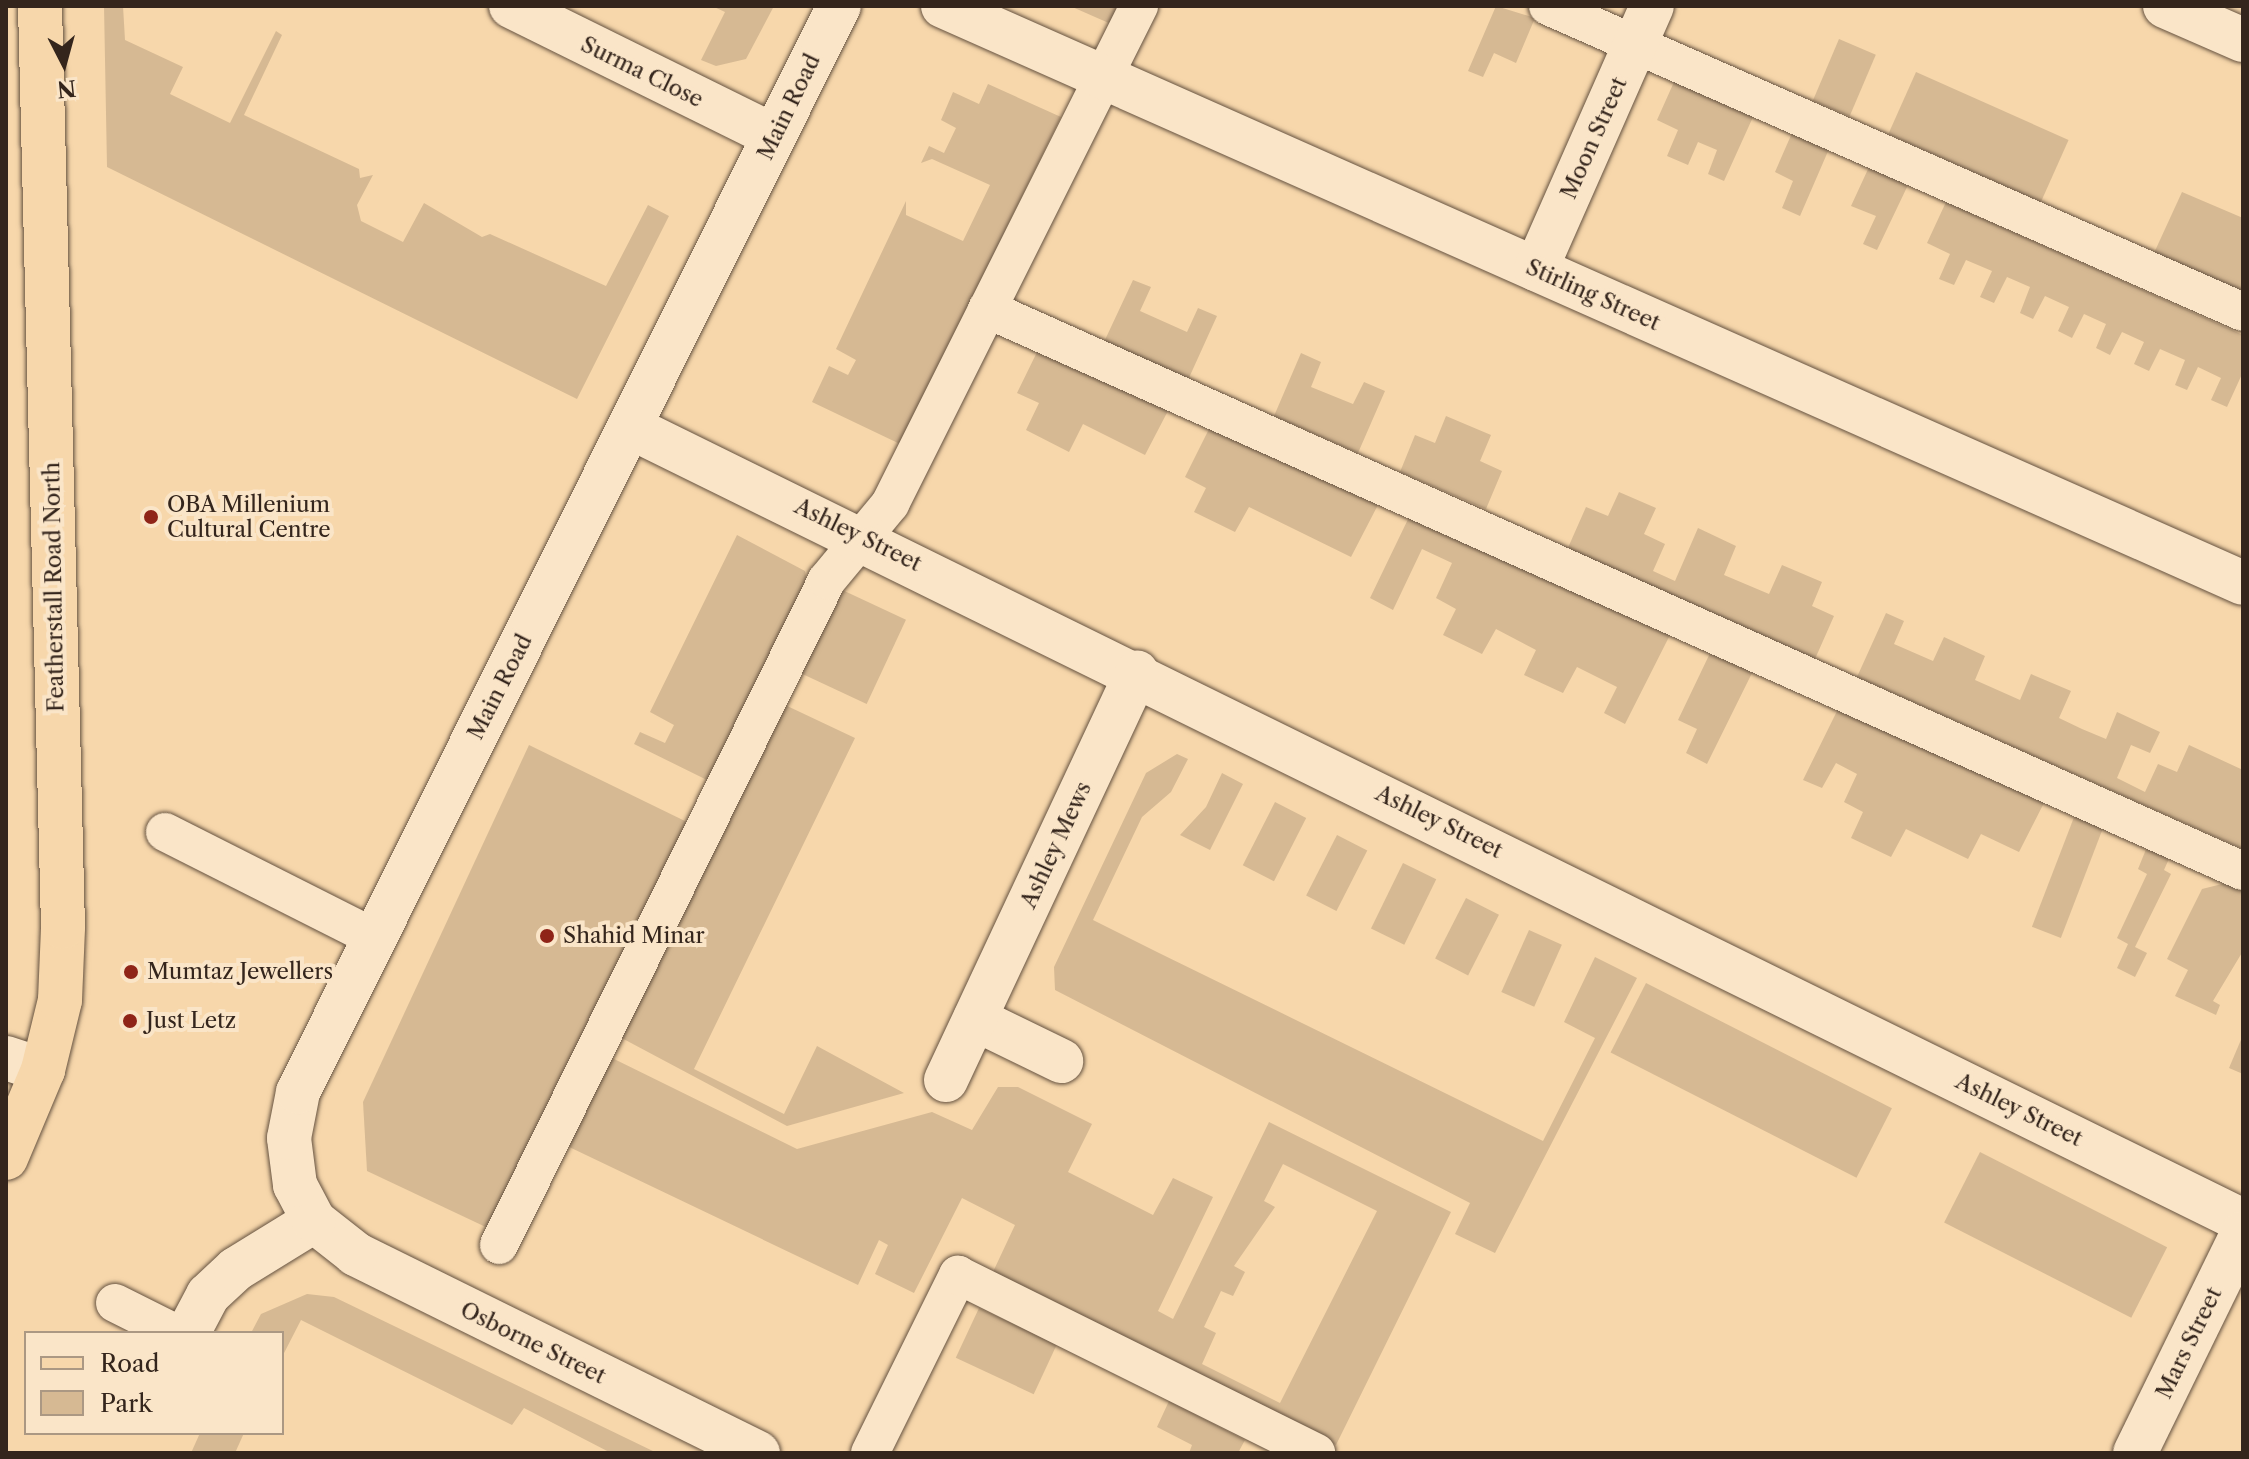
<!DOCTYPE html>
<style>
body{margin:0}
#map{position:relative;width:2249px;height:1459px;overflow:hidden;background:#f7d7ab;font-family:"Libre Caslon Text",serif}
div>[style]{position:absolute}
.green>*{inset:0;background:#d6b993;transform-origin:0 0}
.roads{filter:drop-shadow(0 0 2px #655240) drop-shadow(0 0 2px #655240)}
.lane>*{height:38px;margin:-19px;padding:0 19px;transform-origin:19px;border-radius:19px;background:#fae5c8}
.street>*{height:44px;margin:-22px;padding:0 22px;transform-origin:22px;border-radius:22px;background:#fae5c8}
.primary>*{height:44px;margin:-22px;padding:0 22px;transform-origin:22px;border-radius:22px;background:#f7d7ab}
.dots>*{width:22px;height:22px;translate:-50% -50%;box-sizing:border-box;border:4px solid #fae5c8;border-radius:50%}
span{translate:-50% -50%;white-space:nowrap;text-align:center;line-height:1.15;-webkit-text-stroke:8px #fae5c8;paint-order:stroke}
.street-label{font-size:22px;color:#34251c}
.poi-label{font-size:22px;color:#34251c}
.left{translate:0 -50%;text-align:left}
.frame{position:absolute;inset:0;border:8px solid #34251c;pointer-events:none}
.legend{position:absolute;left:24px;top:1331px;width:260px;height:104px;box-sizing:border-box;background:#fae5c8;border:2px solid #ab9883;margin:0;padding:10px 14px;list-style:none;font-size:24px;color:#34251c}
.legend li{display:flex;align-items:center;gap:16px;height:40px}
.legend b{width:40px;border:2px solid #ab9883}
.north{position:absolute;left:24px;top:24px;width:80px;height:80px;-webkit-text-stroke:6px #fae5c8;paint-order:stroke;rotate:174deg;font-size:22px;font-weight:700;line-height:32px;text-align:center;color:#34251c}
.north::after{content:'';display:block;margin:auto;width:28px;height:36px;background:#34251c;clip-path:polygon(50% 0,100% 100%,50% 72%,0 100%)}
</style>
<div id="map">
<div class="green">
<div style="clip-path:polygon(104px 6px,123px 6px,125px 40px,183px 67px,170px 94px,230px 123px,276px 31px,282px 35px,244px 115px,359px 169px,360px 178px,373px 175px,357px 205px,361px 221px,403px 242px,424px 203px,482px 237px,490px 234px,606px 286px,648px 205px,669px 216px,577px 399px,107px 167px)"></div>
<div style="clip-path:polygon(712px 6px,774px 6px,746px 59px,716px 66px,701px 60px,725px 12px)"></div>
<div style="clip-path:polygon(1070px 6px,1119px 6px,1111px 24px)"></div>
<div style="clip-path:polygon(1496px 6px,1535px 18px,1516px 63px,1494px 53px,1483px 77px,1468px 71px)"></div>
<div style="left:1839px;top:39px;width:40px;height:67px;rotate:23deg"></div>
<div style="left:1916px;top:72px;width:167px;height:68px;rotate:24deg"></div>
<div style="clip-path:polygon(1674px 82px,1753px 117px,1724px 181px,1708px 174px,1717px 150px,1698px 142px,1688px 165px,1667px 156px,1678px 130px,1657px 120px)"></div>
<div style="clip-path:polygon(988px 84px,1061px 117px,900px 444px,812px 402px,829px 366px,848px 375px,856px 360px,836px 349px,906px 201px,906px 215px,963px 241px,990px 185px,932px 159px,921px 163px,929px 146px,944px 153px,956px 128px,941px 120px,953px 92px,979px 104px)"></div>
<div style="clip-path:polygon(1792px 133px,1829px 149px,1800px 216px,1782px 208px,1793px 181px,1775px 172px)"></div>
<div style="clip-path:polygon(1869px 167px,1908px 185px,1877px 250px,1863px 244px,1876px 216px,1851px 206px)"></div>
<div style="clip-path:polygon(2182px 192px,2243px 218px,2243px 293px,2154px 253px)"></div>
<div style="clip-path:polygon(1946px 202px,2243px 335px,2243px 372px,2227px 407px,2211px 400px,2221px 378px,2198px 367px,2187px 390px,2175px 385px,2185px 360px,2160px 349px,2149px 371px,2134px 364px,2144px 342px,2122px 332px,2110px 355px,2096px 348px,2106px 324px,2084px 314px,2072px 338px,2058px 331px,2069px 307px,2045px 296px,2033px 319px,2020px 313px,2030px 287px,2007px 277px,1994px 303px,1980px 297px,1992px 271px,1966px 260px,1954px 285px,1939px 279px,1950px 254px,1927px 243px)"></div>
<div style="clip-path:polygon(1133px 280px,1151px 287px,1140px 311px,1187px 332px,1198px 308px,1217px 316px,1188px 380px,1104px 342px)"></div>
<div style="clip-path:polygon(1038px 350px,1170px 407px,1145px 455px,1083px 424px,1069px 452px,1026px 430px,1039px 403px,1017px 393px)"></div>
<div style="clip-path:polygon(1301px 353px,1321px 362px,1311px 387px,1353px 404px,1364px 382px,1385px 391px,1358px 453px,1274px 416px)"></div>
<div style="clip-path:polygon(1446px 416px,1491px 435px,1480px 461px,1502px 471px,1486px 509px,1400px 472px,1415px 435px,1435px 443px)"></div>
<div style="clip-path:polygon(1211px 425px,1380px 501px,1351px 557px,1249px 507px,1235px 532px,1194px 512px,1206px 488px,1185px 477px)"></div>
<div style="clip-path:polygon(1619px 492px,1656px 508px,1644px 534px,1665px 544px,1653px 571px,1675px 581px,1698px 528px,1736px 546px,1724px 575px,1769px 594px,1782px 565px,1822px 582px,1812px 606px,1834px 616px,1815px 659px,1567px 550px,1586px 507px,1608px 516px)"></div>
<div style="clip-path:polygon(1411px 513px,1672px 631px,1625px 724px,1604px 713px,1617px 687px,1577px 667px,1563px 693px,1524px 675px,1536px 650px,1496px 629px,1482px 654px,1443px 635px,1456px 609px,1436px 598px,1452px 563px,1422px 549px,1393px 610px,1370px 598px)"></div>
<div style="clip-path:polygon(737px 535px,805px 571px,807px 581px,707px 780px,634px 744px,640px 732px,665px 743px,674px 725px,650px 712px)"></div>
<div style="left:838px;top:588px;width:75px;height:93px;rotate:25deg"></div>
<div style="clip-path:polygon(1886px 613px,1904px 621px,1894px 644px,1933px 661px,1944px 637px,1985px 656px,1975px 680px,2020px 700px,2031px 674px,2071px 691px,2059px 718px,2082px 729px,2106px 739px,2117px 712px,2160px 732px,2150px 753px,2131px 745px,2117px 778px,2145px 792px,2158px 764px,2177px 772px,2189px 745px,2243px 770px,2243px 849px,1857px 677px)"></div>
<div style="clip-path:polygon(1712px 649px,1754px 669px,1707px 764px,1686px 753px,1697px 729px,1678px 720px)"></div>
<div style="clip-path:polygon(783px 704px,855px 738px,694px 1069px,784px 1114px,817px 1046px,904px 1093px,787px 1126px,616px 1035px)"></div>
<div style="clip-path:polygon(1839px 707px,2046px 799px,2019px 852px,1981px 834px,1968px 859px,1906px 829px,1891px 857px,1851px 838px,1863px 812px,1844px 802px,1857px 774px,1836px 763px,1822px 788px,1803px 780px)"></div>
<div style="clip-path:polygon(529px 745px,687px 822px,490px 1229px,367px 1171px,363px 1102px)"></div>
<div style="clip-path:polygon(1177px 754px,1188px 759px,1171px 792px,1142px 817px,1093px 920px,1159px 953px,1543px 1141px,1595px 1038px,1564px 1022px,1595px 957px,1637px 978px,1495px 1253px,1455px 1234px,1470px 1203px,1055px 990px,1054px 967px,1146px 773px)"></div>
<div style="clip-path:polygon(1222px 773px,1243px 784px,1210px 850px,1180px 835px,1206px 807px)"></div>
<div style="left:1275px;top:802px;width:35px;height:71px;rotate:27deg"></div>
<div style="left:2076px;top:812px;width:31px;height:123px;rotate:21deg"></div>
<div style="left:1337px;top:835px;width:34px;height:68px;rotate:27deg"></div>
<div style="clip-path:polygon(2149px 842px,2172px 852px,2164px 870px,2171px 874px,2135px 947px,2147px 953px,2135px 977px,2117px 968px,2128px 944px,2117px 938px,2147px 874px,2138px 869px)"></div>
<div style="left:1403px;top:863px;width:37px;height:73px;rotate:26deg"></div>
<div style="clip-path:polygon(2234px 881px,2243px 885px,2243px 951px,2213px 1001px,2220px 1005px,2216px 1015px,2175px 996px,2188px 970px,2167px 959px,2202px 889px)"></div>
<div style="left:1466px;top:898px;width:37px;height:68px;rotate:27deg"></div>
<div style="left:1529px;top:930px;width:36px;height:68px;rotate:24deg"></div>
<div style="left:1646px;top:983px;width:276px;height:78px;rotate:27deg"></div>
<div style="clip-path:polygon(2243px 1035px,2243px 1074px,2229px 1068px)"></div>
<div style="clip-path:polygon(evenodd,608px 1056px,797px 1149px,932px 1112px,972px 1130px,998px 1087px,1018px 1087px,1092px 1124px,1068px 1172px,1153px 1215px,1173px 1178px,1213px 1197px,1158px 1311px,1173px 1319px,1269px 1122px,1451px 1212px,1336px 1445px,992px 1274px,1015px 1225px,962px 1198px,914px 1293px,875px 1274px,888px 1245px,879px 1240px,858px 1285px,565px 1145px,608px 1056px,1283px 1164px,1377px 1211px,1280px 1403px,1202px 1364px,1216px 1333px,1204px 1327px,1221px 1291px,1233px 1296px,1245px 1272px,1234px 1266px,1275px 1207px,1264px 1201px,1283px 1164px)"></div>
<div style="left:1980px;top:1152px;width:210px;height:79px;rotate:27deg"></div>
<div style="clip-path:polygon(307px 1294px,334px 1297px,657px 1453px,611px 1453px,524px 1408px,512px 1425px,301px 1320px,282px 1357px,282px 1333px,251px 1333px,261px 1314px)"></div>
<div style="left:979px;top:1308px;width:86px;height:55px;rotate:25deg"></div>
<div style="clip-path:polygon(1169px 1401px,1245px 1440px,1238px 1453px,1189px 1453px,1192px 1445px,1157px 1427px)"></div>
<div style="clip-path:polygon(200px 1433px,244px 1433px,235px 1453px,191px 1453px)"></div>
</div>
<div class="roads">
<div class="lane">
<div style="left:1548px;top:6px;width:759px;rotate:23.76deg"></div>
<div style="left:987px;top:309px;width:1376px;rotate:24.11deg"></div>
<div style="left:165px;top:832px;width:235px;rotate:26.8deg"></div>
<div style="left:499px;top:1245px;width:741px;rotate:-63.75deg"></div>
<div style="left:827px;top:580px;width:99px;rotate:-50.3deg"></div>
<div style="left:890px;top:504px;width:557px;rotate:-63.43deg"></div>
<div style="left:115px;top:1303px;width:67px;rotate:26.6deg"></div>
<div style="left:870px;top:1453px;width:199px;rotate:-63.7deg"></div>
<div style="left:958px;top:1275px;width:400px;rotate:26.4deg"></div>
</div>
<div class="street">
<div style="left:511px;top:6px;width:293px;rotate:26.3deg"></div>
<div style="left:943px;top:6px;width:1422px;rotate:23.93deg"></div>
<div style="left:2165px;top:6px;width:85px;rotate:23.6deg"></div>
<div style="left:1536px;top:269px;width:287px;rotate:-66.2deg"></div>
<div style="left:632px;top:428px;width:1796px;rotate:26.21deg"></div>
<div style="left:975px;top:1019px;width:96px;rotate:26deg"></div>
<div style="left:6px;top:1058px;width:39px;rotate:18deg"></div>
<div style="left:946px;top:1080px;width:450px;rotate:-64.9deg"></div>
<div style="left:188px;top:1333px;width:43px;rotate:-62.2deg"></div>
<div style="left:208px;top:1295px;width:38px;rotate:-43deg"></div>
<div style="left:236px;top:1269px;width:92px;rotate:-31.6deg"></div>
<div style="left:758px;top:1453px;width:449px;rotate:-153.7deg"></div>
<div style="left:356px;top:1254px;width:53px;rotate:-141.8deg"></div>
<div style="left:314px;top:1221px;width:41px;rotate:-117.8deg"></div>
<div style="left:295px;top:1185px;width:47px;rotate:-97.3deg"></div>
<div style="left:289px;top:1138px;width:47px;rotate:-78.9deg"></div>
<div style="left:298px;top:1092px;width:1213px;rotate:-63.52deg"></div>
<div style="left:2135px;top:1453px;width:245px;rotate:-63.9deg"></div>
</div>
<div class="primary">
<div style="left:6px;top:1158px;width:95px;rotate:-67.2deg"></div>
<div style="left:43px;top:1070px;width:72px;rotate:-76.3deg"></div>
<div style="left:60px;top:1000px;width:73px;rotate:-87.6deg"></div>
<div style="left:63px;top:927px;width:921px;rotate:-91.43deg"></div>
</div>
</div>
<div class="dots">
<div style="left:151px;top:517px;background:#8f2418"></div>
<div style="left:547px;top:936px;background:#8f2418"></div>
<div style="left:131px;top:972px;background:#8f2418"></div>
<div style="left:130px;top:1021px;background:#8f2418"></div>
</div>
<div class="street-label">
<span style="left:642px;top:72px;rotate:26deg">Surma Close</span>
<span style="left:789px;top:107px;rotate:-64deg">Main Road</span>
<span style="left:1594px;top:138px;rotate:-66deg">Moon Street</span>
<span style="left:1593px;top:295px;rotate:24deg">Stirling Street</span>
<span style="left:858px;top:535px;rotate:26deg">Ashley Street</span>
<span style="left:54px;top:587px;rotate:-91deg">Featherstall Road North</span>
<span style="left:500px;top:687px;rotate:-63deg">Main Road</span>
<span style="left:1439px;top:822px;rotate:26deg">Ashley Street</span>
<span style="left:1056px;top:845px;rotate:-65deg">Ashley Mews</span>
<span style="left:2019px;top:1110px;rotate:26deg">Ashley Street</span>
<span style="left:533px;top:1343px;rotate:26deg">Osborne Street</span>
<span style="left:2189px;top:1343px;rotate:-64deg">Mars Street</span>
</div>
<div class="poi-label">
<span class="left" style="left:167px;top:517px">OBA Millenium<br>Cultural Centre</span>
<span class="left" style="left:563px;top:936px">Shahid Minar</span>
<span class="left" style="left:147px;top:972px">Mumtaz Jewellers</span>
<span class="left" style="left:146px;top:1021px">Just Letz</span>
</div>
<div class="frame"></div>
<ul class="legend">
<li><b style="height:10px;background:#f7d7ab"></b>Road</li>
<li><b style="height:22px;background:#d6b993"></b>Park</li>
</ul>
<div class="north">N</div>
</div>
